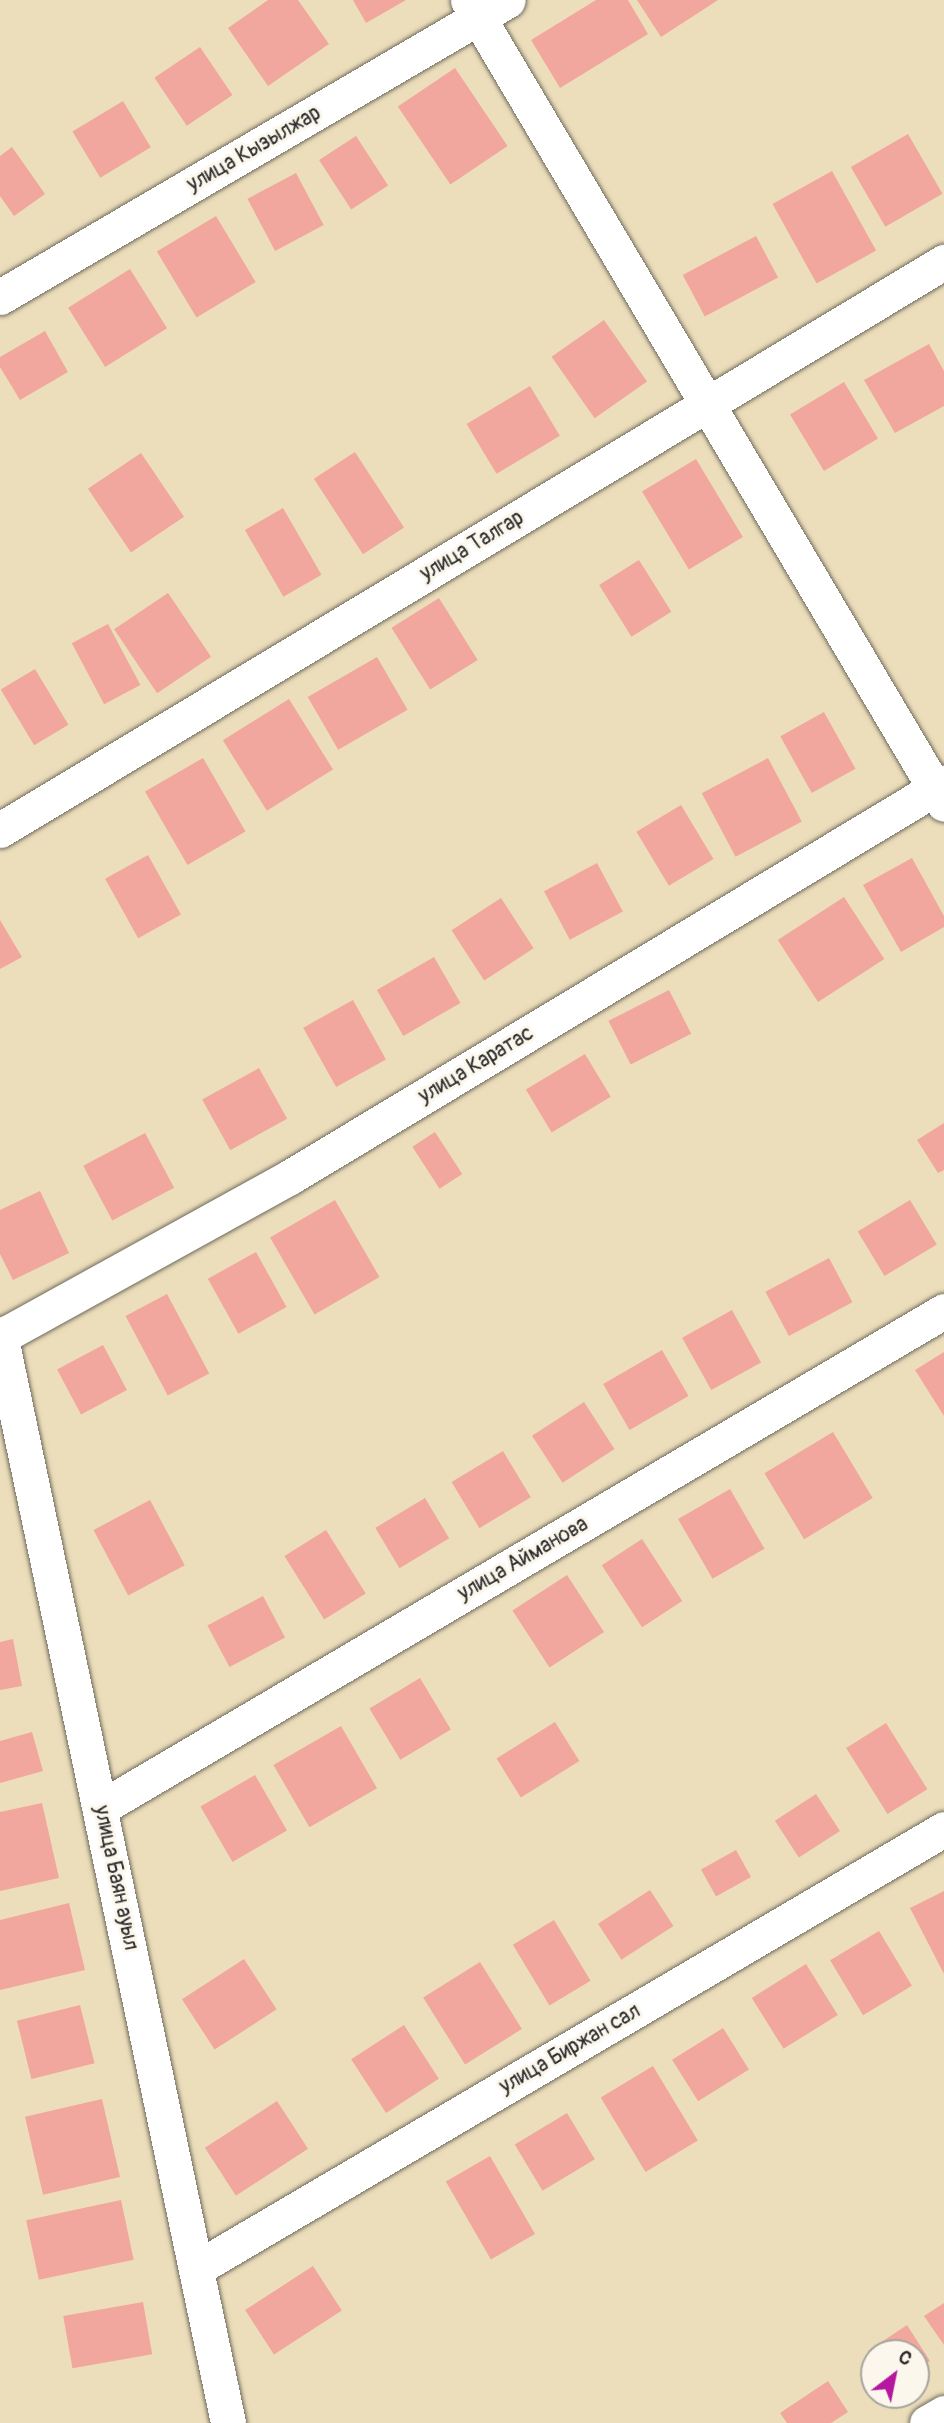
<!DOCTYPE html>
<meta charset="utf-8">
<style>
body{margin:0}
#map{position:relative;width:944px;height:2423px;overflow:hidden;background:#ecdebb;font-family:Pangolin,sans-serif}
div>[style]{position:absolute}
.building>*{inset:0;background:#f1a79d;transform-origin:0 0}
.roads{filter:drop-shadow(0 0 2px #6f6a5d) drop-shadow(0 0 2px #6f6a5d)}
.street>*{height:35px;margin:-17.5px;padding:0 17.5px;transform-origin:17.5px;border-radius:17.5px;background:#fff}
span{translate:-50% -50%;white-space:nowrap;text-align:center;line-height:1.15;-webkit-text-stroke:6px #fbf7ec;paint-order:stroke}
.street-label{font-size:21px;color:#2b2b2b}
.north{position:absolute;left:860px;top:2339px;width:70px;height:70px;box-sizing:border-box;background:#fbf7ec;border:2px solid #a8a59f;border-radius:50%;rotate:32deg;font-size:19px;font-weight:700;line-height:28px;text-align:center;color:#2b2b2b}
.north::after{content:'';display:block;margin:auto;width:24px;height:32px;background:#b5179e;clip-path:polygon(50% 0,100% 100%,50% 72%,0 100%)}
</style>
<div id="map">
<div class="building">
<div style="clip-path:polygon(268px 0,298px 0,329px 44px,268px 86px,228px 28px)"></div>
<div style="clip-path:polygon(353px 0,406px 0,366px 23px)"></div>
<div style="clip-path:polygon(596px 0,628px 0,648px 34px,560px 88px,531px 40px)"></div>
<div style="clip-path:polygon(637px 0,718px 0,661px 37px)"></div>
<div style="left:200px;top:47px;width:58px;height:55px;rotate:56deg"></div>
<div style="left:455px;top:68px;width:94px;height:69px;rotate:56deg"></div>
<div style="left:123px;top:101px;width:54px;height:59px;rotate:59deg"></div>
<div style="left:908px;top:134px;width:69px;height:66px;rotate:60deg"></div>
<div style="left:356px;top:136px;width:59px;height:44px;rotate:57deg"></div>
<div style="clip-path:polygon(12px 147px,45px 194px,14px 216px,0 196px,0 156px)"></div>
<div style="left:832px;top:171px;width:91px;height:68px;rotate:61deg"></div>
<div style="left:296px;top:173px;width:59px;height:55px;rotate:62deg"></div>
<div style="left:216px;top:216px;width:77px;height:69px;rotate:59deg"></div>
<div style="left:756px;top:236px;width:47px;height:83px;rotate:62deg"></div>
<div style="left:130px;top:269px;width:70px;height:73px;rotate:58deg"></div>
<div style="left:604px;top:320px;width:75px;height:64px;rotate:55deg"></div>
<div style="clip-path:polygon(45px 331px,68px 372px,20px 400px,0 367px,0 357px)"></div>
<div style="clip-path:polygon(929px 344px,944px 371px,944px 406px,895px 433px,864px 380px)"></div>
<div style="left:844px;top:382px;width:66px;height:63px;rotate:59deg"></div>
<div style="left:530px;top:386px;width:58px;height:74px;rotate:59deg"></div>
<div style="left:355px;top:452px;width:90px;height:49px;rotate:57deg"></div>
<div style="left:141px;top:453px;width:77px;height:64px;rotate:56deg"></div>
<div style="left:696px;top:459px;width:91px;height:63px;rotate:59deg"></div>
<div style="left:283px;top:508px;width:77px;height:44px;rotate:60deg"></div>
<div style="left:639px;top:560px;width:61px;height:47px;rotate:58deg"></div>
<div style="left:168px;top:593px;width:77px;height:65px;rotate:56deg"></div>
<div style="left:439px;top:598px;width:73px;height:56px;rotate:58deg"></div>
<div style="left:108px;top:624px;width:69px;height:41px;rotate:62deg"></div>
<div style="left:377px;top:657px;width:61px;height:80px;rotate:60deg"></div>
<div style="left:35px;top:669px;width:65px;height:40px;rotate:59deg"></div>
<div style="left:289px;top:699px;width:83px;height:78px;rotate:58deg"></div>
<div style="left:824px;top:712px;width:65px;height:50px;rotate:61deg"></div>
<div style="left:203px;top:758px;width:85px;height:67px;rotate:60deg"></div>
<div style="left:768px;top:758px;width:72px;height:75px;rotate:62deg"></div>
<div style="left:681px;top:805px;width:63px;height:52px;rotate:59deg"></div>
<div style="left:148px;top:855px;width:68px;height:49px;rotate:61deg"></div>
<div style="clip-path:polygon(912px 858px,944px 916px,944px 927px,901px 952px,863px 885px)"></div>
<div style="left:597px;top:863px;width:55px;height:60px;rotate:62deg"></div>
<div style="left:844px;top:897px;width:74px;height:79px;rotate:57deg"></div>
<div style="left:501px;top:898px;width:60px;height:59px;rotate:57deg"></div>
<div style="clip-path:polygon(0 920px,22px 957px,0 969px)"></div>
<div style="left:434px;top:957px;width:53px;height:66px;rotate:60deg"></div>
<div style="left:669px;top:990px;width:49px;height:68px;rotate:63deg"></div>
<div style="left:353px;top:1000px;width:68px;height:57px;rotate:61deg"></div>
<div style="left:585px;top:1054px;width:50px;height:69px;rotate:59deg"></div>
<div style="left:259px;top:1068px;width:58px;height:65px;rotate:61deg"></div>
<div style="clip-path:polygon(944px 1123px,944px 1170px,938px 1173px,917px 1140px)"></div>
<div style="left:435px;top:1132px;width:50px;height:27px;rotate:57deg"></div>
<div style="left:145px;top:1133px;width:62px;height:70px;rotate:62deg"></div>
<div style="clip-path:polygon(40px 1191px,69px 1253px,13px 1280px,0 1254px,0 1210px)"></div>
<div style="left:335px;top:1200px;width:89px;height:75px;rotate:60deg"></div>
<div style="left:910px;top:1200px;width:52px;height:61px;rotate:59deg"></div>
<div style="left:256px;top:1252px;width:63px;height:55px;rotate:61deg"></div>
<div style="left:829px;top:1258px;width:50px;height:72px;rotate:62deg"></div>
<div style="left:167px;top:1294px;width:90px;height:47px;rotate:62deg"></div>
<div style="left:732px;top:1310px;width:60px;height:57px;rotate:61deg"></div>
<div style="left:103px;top:1345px;width:51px;height:52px;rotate:62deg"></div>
<div style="left:662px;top:1350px;width:53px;height:68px;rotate:60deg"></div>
<div style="clip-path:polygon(944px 1352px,944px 1416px,915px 1370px)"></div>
<div style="left:584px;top:1402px;width:56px;height:62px;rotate:57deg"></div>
<div style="left:833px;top:1432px;width:77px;height:80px;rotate:59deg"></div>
<div style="left:503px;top:1451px;width:54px;height:60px;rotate:59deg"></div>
<div style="left:730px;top:1489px;width:69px;height:60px;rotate:60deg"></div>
<div style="left:425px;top:1498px;width:47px;height:58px;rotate:59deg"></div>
<div style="left:150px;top:1500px;width:74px;height:64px;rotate:62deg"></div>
<div style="left:326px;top:1530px;width:75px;height:49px;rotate:58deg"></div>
<div style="left:642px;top:1539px;width:74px;height:48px;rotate:57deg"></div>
<div style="left:567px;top:1575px;width:68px;height:65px;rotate:57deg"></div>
<div style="left:263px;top:1596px;width:47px;height:63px;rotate:62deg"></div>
<div style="clip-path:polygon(13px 1639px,22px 1686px,0 1690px,0 1642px)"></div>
<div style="left:420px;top:1678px;width:60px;height:59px;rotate:59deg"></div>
<div style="left:555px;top:1722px;width:46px;height:69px;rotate:58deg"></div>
<div style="left:886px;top:1723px;width:78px;height:47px;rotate:58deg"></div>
<div style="left:341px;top:1726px;width:72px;height:78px;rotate:60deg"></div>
<div style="clip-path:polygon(32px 1732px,43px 1771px,0 1783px,0 1741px)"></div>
<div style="left:255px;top:1775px;width:64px;height:63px;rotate:60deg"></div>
<div style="left:816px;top:1794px;width:44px;height:49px;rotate:57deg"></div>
<div style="clip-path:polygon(42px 1803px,59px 1878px,0 1891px,0 1812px)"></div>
<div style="left:736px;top:1850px;width:31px;height:40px;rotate:61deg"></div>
<div style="left:650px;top:1890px;width:43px;height:62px;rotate:57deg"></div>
<div style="clip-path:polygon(944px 1891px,944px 1974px,910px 1908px)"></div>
<div style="clip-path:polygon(69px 1903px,85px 1970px,0 1990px,0 1920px)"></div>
<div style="left:554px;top:1920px;width:71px;height:48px;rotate:59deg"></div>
<div style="left:879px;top:1931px;width:64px;height:57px;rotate:59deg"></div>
<div style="left:244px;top:1959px;width:60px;height:74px;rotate:57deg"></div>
<div style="left:480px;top:1962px;width:79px;height:67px;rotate:58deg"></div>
<div style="left:806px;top:1964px;width:60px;height:64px;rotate:58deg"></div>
<div style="left:80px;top:2005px;width:60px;height:65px;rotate:76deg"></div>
<div style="left:404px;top:2025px;width:64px;height:63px;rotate:57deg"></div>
<div style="left:723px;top:2028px;width:49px;height:60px;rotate:58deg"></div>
<div style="left:653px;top:2066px;width:87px;height:61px;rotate:59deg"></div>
<div style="left:102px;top:2099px;width:80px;height:79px;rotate:77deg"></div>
<div style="left:277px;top:2101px;width:57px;height:86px;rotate:57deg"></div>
<div style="left:567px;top:2113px;width:54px;height:61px;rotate:59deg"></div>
<div style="left:490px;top:2156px;width:90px;height:51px;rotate:60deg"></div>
<div style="left:121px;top:2200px;width:61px;height:97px;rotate:78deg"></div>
<div style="left:313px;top:2266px;width:53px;height:81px;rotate:57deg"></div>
<div style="left:143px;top:2302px;width:53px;height:81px;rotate:80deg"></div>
<div style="clip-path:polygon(944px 2303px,944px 2345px,924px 2316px)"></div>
<div style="clip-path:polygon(907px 2325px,930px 2361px,916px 2370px,916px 2353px,874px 2353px,874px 2360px,868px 2351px)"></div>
<div style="clip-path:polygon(828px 2381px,848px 2412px,831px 2423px,787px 2423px,780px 2413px)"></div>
</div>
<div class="roads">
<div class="street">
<div style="left:468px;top:0;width:934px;rotate:59.37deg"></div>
<div style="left:0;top:297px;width:588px;rotate:-30.31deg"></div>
<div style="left:0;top:830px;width:1102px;rotate:-31.04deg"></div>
<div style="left:0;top:1334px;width:1113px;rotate:78.17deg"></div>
<div style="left:2px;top:1336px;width:329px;rotate:-28.9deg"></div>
<div style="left:290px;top:1177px;width:764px;rotate:-31.07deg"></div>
<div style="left:102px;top:1807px;width:977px;rotate:-30.5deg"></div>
<div style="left:197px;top:2268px;width:866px;rotate:-30.44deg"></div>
<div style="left:927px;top:2423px;width:20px;rotate:-30deg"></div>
</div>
</div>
<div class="street-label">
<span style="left:254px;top:149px;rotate:-30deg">улица Кызылжар</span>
<span style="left:472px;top:546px;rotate:-31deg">улица Талгар</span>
<span style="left:476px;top:1065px;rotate:-31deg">улица Каратас</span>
<span style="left:523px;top:1559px;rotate:-30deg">улица Айманова</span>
<span style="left:116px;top:1878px;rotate:78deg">улица Баян ауыл</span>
<span style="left:570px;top:2049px;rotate:-30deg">улица Биржан сал</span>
</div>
<div class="north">С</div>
</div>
